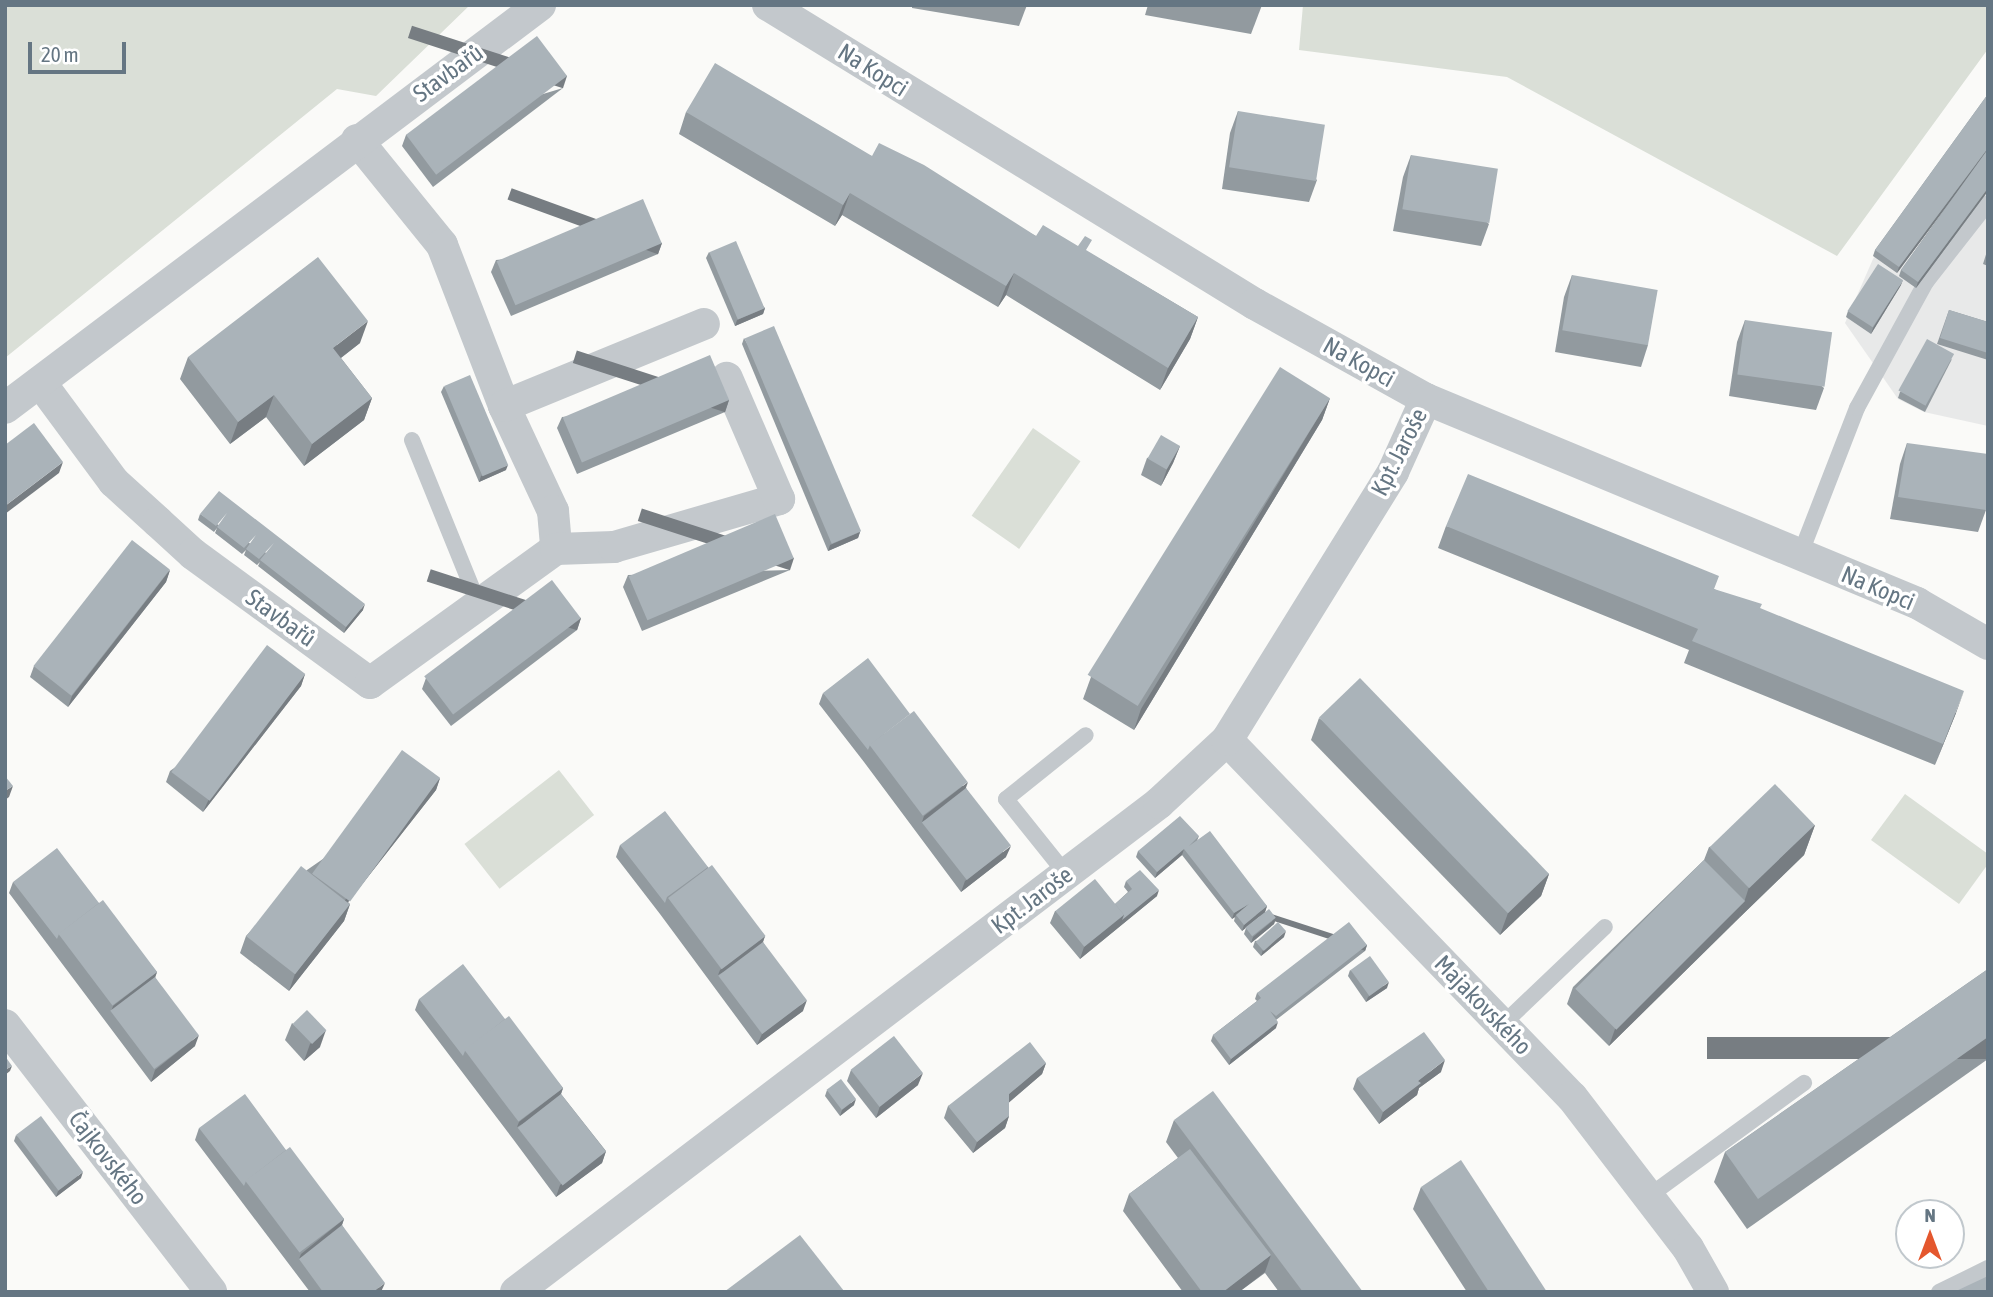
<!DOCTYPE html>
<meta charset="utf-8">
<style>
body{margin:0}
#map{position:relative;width:1993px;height:1297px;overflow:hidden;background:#fafaf8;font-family:"Asap Condensed",sans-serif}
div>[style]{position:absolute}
.built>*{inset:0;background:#e8e9e9}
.green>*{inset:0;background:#dadfd7;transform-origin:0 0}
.service>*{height:16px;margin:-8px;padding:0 8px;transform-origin:8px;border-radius:8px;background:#c3c8cc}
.minor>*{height:32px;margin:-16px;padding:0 16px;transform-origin:16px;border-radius:16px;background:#c3c8cc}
.wall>*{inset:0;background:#929a9f}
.shaded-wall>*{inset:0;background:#777d82;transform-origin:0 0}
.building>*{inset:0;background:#aab3b9;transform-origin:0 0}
span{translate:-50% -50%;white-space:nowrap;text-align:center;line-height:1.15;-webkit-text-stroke:7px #fff;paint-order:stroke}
.street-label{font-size:24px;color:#657683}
.frame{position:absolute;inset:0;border:7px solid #657683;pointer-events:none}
.north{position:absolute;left:1895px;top:1199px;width:70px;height:70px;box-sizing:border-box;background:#fff;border:2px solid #c1c8cd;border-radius:50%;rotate:0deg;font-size:19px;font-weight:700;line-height:28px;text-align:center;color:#657683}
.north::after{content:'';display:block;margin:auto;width:24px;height:32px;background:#e4572e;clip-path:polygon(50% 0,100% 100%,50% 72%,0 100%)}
.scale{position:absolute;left:28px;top:42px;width:98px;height:32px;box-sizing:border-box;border:4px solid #657683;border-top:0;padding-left:9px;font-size:21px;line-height:24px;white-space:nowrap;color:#657683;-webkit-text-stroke:5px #fff;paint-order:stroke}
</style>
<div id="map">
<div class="built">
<div style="clip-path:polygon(1988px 100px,1988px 426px,1924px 412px,1898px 399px,1845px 323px,1873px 259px)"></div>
</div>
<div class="green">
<div style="clip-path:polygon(5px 5px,470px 5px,376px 96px,337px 89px,5px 358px)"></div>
<div style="clip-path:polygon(1303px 5px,1988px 5px,1988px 49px,1837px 256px,1507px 77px,1299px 50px)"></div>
<div style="left:1033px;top:428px;width:58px;height:107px;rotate:35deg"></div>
<div style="left:559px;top:770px;width:57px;height:120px;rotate:52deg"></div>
<div style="clip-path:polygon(1905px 794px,1988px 854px,1988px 864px,1959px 904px,1871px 840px)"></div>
</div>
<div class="service">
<div style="left:412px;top:440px;width:178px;rotate:67.9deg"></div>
<div style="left:1800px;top:555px;width:158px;rotate:-68.8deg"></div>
<div style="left:1857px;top:408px;width:144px;rotate:-61.3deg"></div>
<div style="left:1926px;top:282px;width:100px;rotate:-51.9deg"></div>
<div style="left:1066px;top:874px;width:96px;rotate:-128.7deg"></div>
<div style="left:1006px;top:799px;width:102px;rotate:-38.7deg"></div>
<div style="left:1502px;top:1025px;width:142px;rotate:-43.6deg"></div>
<div style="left:1649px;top:1196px;width:192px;rotate:-36.1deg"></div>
<div style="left:1939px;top:1292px;width:55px;rotate:-26.1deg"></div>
</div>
<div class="minor">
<div style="left:768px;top:5px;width:571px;rotate:31.55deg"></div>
<div style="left:1255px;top:304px;width:196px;rotate:29.1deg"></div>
<div style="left:1426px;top:399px;width:532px;rotate:22.56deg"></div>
<div style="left:1917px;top:603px;width:82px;rotate:30deg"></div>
<div style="left:357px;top:140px;width:135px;rotate:51deg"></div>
<div style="left:442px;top:245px;width:173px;rotate:68.9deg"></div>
<div style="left:504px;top:406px;width:116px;rotate:65deg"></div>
<div style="left:553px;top:511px;width:38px;rotate:85deg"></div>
<div style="left:40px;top:382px;width:124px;rotate:53.5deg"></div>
<div style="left:114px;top:482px;width:59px;rotate:42.3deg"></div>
<div style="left:158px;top:522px;width:47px;rotate:42.4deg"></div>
<div style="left:193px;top:554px;width:219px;rotate:36.1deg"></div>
<div style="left:370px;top:683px;width:229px;rotate:-35.8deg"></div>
<div style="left:556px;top:549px;width:58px;rotate:-2deg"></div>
<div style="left:614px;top:547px;width:172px;rotate:-16.2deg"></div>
<div style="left:779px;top:499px;width:132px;rotate:-113.3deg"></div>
<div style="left:504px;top:406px;width:216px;rotate:-22.3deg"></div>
<div style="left:5px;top:408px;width:670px;rotate:-36.99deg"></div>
<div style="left:1227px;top:740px;width:496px;rotate:46deg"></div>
<div style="left:1572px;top:1097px;width:190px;rotate:52.5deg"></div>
<div style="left:1688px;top:1248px;width:51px;rotate:60.4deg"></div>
<div style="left:5px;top:1025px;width:337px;rotate:52.3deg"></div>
<div style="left:516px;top:1292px;width:808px;rotate:-37.25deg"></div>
<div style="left:1159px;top:803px;width:93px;rotate:-42.8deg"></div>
<div style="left:1227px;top:740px;width:315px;rotate:-58.2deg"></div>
<div style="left:1393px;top:472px;width:80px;rotate:-65.7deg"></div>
</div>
<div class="wall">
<div style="clip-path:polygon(912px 5px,1027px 5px,1019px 26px,912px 8px)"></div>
<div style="clip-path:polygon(1148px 5px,1262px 5px,1251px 34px,1145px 15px)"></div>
<div style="clip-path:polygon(563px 88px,433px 187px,402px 146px,406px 135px)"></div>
<div style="clip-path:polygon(1988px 94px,1988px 191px,1916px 288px,1899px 276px,1901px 270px,1954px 196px,1897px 273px,1873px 256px,1875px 250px)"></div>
<div style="clip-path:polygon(1238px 111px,1317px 180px,1309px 202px,1222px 189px,1230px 133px)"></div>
<div style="clip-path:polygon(686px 112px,872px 156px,1036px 236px,1088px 252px,1198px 317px,1190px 339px,1160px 390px,1006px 295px,998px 307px,842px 215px,835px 226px,679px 134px)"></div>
<div style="clip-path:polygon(1411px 155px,1489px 224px,1481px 246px,1393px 231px,1403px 177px)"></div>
<div style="clip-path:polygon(662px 243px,658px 254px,511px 316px,491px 272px,496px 260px)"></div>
<div style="clip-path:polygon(1988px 248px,1988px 266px,1983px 264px)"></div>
<div style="clip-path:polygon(709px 252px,765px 308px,763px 314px,735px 326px,706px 258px)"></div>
<div style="clip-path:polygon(1572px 275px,1648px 345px,1641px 367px,1555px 352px,1564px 297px)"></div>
<div style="clip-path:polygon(1901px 285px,1871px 334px,1846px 317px,1848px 311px)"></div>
<div style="clip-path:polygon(1949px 310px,1988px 322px,1988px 360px,1937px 344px)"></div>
<div style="clip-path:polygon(1745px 320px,1824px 388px,1816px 410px,1729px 396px,1737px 342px)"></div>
<div style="clip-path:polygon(744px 338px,860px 532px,858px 538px,828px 551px,742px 344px)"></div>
<div style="clip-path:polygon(360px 343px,341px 358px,372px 398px,364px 420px,304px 466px,266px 417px,230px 444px,180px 379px,188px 357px)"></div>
<div style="clip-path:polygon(1952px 359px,1925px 412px,1898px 398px,1900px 392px)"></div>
<div style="clip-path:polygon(444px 386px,506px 470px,479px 482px,441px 392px)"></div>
<div style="clip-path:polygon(1330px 398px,1322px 420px,1134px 730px,1083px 699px,1091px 677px)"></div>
<div style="clip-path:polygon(729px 400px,725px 412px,577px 474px,557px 428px,562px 417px)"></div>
<div style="clip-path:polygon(1907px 443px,1986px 510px,1978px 532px,1890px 519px,1900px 464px)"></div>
<div style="clip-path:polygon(1180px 446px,1173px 463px,1161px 486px,1141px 475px,1147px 458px)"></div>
<div style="clip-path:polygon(200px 514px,363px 610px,344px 633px,258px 566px,260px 562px,257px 565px,244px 555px,246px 550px,242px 554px,215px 533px,217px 528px,214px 532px,198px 520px)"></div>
<div style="clip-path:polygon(1446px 526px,1714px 589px,1956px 713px,1935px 765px,1684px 663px,1689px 650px,1438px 548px)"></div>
<div style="clip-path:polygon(170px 570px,166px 582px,68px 707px,30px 677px,34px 666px)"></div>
<div style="clip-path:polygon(790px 570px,642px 631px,623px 587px,628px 575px)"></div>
<div style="clip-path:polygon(581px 618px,577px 630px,451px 726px,422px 689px,426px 678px)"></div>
<div style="clip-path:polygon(305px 674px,301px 686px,203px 812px,166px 782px,170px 771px)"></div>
<div style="clip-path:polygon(823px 693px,966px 788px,1006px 857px,961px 892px,864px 762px,819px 704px)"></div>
<div style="clip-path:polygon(1319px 718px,1549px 874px,1541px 896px,1500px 935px,1311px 740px)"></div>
<div style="clip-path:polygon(440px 778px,436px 790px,348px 902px,350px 904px,344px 921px,289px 991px,240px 953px,246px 936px,307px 870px)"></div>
<div style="clip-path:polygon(1815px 825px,1804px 855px,1739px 918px,1609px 1046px,1567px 1004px,1573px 987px,1704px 860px,1709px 847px)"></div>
<div style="clip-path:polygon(1199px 836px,1197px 841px,1267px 906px,1265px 912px,1242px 931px,1234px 921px,1235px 917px,1232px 919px,1182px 855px,1155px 878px,1136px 857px,1138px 851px)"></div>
<div style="clip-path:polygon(620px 845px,708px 867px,765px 936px,763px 942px,803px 1011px,757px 1045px,660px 914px,616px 857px)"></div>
<div style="clip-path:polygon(1126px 881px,1157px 896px,1080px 959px,1050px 923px,1055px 911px,1115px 904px,1128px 892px,1124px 887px)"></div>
<div style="clip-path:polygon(13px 882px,99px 903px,157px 972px,155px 977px,195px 1046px,151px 1082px,9px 893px)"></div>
<div style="clip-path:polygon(1276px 918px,1274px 924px,1251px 943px,1244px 934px,1246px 928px)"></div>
<div style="clip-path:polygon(1284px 937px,1261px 956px,1253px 947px,1255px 941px)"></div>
<div style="clip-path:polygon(1367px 945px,1365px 951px,1276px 1020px,1276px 1028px,1229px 1065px,1211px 1041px,1213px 1035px,1257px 1001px,1255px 999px,1257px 993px)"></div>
<div style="clip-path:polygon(1988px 969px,1988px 1059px,1747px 1229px,1714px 1182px,1725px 1152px)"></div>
<div style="clip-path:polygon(1350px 970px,1387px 988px,1366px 1002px,1348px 976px)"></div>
<div style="clip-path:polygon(419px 999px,505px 1019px,563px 1088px,561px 1094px,606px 1151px,602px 1163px,556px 1197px,513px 1139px,415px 1010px)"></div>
<div style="clip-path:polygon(292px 1023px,320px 1047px,304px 1061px,285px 1040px)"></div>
<div style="clip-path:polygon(1046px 1063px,1042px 1074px,1009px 1102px,1009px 1116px,1005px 1128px,973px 1153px,944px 1118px,948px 1106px)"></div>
<div style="clip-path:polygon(851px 1070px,918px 1085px,876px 1118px,847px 1081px)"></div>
<div style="clip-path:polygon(1441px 1072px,1419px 1088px,1417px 1095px,1379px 1124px,1353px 1089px,1357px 1078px)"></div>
<div style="clip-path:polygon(827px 1090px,854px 1105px,840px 1116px,825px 1096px)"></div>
<div style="clip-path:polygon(1174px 1120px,1363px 1292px,1279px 1292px,1265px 1273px,1239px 1292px,1183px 1292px,1123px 1211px,1129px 1194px,1178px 1158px,1166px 1142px)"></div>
<div style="clip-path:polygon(199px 1128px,286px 1150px,344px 1219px,342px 1225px,381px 1292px,310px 1292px,195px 1140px)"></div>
<div style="clip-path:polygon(16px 1135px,81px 1178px,56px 1197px,14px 1141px)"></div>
<div style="clip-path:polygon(1421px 1187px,1547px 1292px,1467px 1292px,1413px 1209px)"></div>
</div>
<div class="shaded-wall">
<div style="left:567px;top:76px;width:13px;height:163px;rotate:108deg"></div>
<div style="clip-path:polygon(1988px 148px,1988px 151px,1897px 273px,1899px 267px)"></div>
<div style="clip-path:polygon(1988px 188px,1988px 191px,1916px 288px,1918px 282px)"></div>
<div style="clip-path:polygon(850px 193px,842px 215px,835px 226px,843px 205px)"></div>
<div style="left:662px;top:243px;width:12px;height:160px;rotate:110deg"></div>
<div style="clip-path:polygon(1014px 273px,1006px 295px,998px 307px,1006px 286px)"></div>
<div style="clip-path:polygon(1903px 280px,1901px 285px,1871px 334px,1873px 328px)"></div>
<div style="clip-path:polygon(765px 308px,763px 314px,735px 326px,737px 320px)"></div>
<div style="clip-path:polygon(1198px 317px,1190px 339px,1160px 390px,1168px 368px)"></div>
<div style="clip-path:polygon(368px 321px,360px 343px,325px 370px,333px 348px)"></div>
<div style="clip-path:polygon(274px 395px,266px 417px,230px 444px,238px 422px)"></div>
<div style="clip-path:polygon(372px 398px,364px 420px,304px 466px,312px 444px)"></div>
<div style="clip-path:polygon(1330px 398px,1322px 420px,1134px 730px,1141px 709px)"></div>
<div style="left:729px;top:400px;width:13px;height:160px;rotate:108deg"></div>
<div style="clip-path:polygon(1180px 446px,1173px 463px,1161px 486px,1167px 469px)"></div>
<div style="clip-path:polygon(63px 462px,59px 473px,5px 514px,5px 506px)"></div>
<div style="clip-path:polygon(508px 465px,506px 470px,479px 482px,481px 476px)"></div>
<div style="clip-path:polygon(860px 532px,858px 538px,828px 551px,830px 545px)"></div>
<div style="left:794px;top:558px;width:13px;height:160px;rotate:108deg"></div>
<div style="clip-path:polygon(170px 570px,166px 582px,68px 707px,72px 696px)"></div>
<div style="clip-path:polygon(365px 604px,363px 610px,344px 633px,346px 627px)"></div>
<div style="left:581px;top:618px;width:13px;height:158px;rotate:108deg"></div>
<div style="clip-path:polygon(305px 674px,301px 686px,203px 812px,208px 801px)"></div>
<div style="clip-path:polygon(1964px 691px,1956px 713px,1935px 765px,1943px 744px)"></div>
<div style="clip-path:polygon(440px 778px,436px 790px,338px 915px,342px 904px)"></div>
<div style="clip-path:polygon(968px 782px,962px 799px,922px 822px,924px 816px)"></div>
<div style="clip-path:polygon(13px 786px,9px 797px,5px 800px,5px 791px)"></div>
<div style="clip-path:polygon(1815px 825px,1804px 855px,1739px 918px,1749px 887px)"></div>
<div style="clip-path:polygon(1011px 846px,1006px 857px,961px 892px,965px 881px)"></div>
<div style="clip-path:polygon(1184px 849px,1182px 855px,1155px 878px,1157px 872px)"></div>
<div style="clip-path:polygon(1549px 874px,1541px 896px,1500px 935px,1508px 913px)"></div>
<div style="clip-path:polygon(1159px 890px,1157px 896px,1080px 959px,1084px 947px,1124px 915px)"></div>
<div style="clip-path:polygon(1745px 901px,1739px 918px,1609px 1046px,1615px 1029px)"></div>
<div style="clip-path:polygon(350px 904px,344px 921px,289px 991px,295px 974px)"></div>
<div style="clip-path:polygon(1249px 904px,1236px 915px,1235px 917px,1232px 919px,1234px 913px)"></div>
<div style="clip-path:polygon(1267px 906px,1265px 912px,1242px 931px,1244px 925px)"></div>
<div style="clip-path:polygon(1276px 918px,1274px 924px,1251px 943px,1253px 937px)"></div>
<div style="clip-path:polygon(1286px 931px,1284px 937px,1261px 956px,1263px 950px)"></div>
<div style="clip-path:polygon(765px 936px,759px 953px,718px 975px,720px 970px)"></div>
<div style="left:1367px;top:945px;width:6px;height:115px;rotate:108deg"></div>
<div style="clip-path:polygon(157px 972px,151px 989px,111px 1012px,113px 1006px)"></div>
<div style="clip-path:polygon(1389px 982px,1387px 988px,1366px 1002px,1368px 997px)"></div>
<div style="clip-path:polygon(807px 1000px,803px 1011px,757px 1045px,762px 1034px)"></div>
<div style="clip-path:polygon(1278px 1022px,1276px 1028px,1229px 1065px,1231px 1059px)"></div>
<div style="clip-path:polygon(326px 1030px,320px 1047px,304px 1061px,310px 1044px)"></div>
<div style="clip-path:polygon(199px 1035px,195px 1046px,151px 1082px,155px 1070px)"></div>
<div style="left:1988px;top:1037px;width:22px;height:281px;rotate:90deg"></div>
<div style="clip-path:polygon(1445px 1060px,1441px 1072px,1419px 1088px,1417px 1095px,1379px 1124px,1383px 1112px,1418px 1081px)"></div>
<div style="clip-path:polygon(1046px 1063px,1042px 1074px,1005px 1106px,1009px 1094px)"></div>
<div style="clip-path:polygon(12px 1066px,10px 1071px,5px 1075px,5px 1070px)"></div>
<div style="clip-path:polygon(923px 1073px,918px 1085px,876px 1118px,880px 1106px)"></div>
<div style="clip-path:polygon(563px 1088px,557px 1105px,517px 1127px,519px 1122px)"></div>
<div style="clip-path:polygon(856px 1099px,854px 1105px,840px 1116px,842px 1110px)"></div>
<div style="clip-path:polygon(1009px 1116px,1005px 1128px,973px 1153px,977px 1142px)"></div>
<div style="clip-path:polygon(606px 1151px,602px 1163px,556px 1197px,560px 1185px)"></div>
<div style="clip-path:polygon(83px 1172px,81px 1178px,56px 1197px,58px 1191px)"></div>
<div style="clip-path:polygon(344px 1219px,338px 1236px,299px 1259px,301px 1254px)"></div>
<div style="clip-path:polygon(1271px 1255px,1265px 1272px,1239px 1292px,1223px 1292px)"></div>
<div style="clip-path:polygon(385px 1283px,381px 1292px,373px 1292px)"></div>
</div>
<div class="building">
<div style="left:537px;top:36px;width:50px;height:164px;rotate:53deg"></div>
<div style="clip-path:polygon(715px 63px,872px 156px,879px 143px,924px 165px,1036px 236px,1043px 225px,1078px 246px,1085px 236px,1092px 240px,1086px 250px,1198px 317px,1168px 368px,1014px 273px,1006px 286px,850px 193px,843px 205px,686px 112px)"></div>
<div style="clip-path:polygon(1988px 94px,1988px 148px,1899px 267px,1875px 250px)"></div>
<div style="left:1238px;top:111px;width:88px;height:57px;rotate:9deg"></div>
<div style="clip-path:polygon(1988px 149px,1988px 188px,1918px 282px,1901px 270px)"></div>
<div style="left:1411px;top:155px;width:88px;height:55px;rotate:9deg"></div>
<div style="left:643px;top:199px;width:48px;height:159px;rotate:67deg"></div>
<div style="left:736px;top:241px;width:73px;height:29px;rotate:67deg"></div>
<div style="clip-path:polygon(318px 257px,368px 321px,333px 348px,372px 398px,312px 444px,274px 395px,238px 422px,188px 357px)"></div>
<div style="left:1878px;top:264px;width:30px;height:56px;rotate:33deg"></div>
<div style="left:1572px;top:275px;width:87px;height:56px;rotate:10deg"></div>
<div style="clip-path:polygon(1949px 310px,1988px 322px,1988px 353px,1940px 338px)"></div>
<div style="left:1745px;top:320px;width:88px;height:55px;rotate:8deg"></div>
<div style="left:774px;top:326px;width:223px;height:32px;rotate:67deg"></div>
<div style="left:1927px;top:339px;width:31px;height:59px;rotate:29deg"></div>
<div style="left:710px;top:355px;width:49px;height:160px;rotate:67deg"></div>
<div style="left:1280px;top:367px;width:59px;height:363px;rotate:32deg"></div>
<div style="left:470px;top:375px;width:98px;height:28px;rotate:67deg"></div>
<div style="clip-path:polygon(34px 423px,63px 462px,5px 506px,5px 445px)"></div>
<div style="left:1161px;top:435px;width:22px;height:27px;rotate:30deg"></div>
<div style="clip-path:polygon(1907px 443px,1988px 454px,1988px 498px,1986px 510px,1898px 497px)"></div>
<div style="clip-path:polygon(1468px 474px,1719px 576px,1714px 589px,1762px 604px,1760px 608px,1964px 691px,1943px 744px,1692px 641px,1698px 629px,1446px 526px)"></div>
<div style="clip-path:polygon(219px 491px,365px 604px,346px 627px,260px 560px,274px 543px,259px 559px,246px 549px,256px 535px,244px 548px,217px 527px,227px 513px,216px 526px,200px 514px)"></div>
<div style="left:775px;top:514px;width:48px;height:159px;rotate:67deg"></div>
<div style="left:132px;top:540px;width:48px;height:160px;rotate:38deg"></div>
<div style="left:552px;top:580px;width:48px;height:160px;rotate:53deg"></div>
<div style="left:267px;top:645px;width:48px;height:159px;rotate:37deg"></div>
<div style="clip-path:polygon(868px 658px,910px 714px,870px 745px,868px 750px,823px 693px)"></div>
<div style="left:1360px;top:678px;width:272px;height:57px;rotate:46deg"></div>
<div style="left:914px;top:711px;width:89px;height:56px;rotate:53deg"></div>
<div style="left:402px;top:750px;width:47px;height:153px;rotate:36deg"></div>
<div style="clip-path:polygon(5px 776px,13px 786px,5px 791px)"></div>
<div style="left:1775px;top:784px;width:57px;height:91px;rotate:46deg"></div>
<div style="left:966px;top:788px;width:73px;height:56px;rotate:52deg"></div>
<div style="clip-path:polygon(665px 811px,708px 867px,667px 897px,665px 903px,620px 845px)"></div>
<div style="clip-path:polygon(1180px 816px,1199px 836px,1189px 846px,1210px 831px,1267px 906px,1244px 925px,1236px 915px,1249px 904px,1234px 913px,1184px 849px,1157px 872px,1138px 851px)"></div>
<div style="clip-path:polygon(57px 848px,99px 903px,59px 934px,57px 939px,13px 882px)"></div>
<div style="left:1704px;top:860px;width:58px;height:182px;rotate:45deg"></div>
<div style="left:712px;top:865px;width:89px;height:55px;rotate:53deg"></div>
<div style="left:301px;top:866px;width:62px;height:89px;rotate:38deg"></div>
<div style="clip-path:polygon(1140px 870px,1159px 890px,1122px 920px,1124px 915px,1115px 904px,1132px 889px,1126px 881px)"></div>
<div style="left:1095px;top:879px;width:46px;height:51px;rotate:51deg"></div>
<div style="left:103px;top:900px;width:90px;height:56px;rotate:53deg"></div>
<div style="left:1269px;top:909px;width:11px;height:30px;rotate:52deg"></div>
<div style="left:1278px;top:922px;width:12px;height:30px;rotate:48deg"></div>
<div style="clip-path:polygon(1349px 922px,1367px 945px,1276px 1016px,1270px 1011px,1278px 1022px,1231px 1059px,1213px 1035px,1261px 998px,1257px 993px)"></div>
<div style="left:763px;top:942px;width:73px;height:56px;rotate:53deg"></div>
<div style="left:1370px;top:956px;width:32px;height:24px;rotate:54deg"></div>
<div style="clip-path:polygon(463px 964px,505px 1019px,465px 1051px,463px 1056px,419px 999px)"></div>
<div style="clip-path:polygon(1988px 969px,1988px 1037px,1758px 1199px,1725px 1152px)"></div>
<div style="left:155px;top:977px;width:73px;height:56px;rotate:53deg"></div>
<div style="left:307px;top:1010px;width:28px;height:20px;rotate:46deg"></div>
<div style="left:509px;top:1016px;width:90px;height:56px;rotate:53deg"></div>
<div style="clip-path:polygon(1424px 1032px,1445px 1060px,1418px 1081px,1421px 1083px,1383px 1112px,1357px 1078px)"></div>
<div style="left:894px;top:1036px;width:47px;height:55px;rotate:52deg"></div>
<div style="clip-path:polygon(1030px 1042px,1046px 1063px,1009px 1094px,1009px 1116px,977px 1142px,948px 1106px)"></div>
<div style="clip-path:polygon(5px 1056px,12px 1066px,5px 1070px)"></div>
<div style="left:841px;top:1079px;width:25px;height:18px;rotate:53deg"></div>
<div style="clip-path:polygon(1213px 1091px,1363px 1292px,1303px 1292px,1174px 1120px)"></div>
<div style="clip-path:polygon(245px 1094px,286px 1150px,246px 1181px,244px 1186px,199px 1128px)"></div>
<div style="left:561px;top:1094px;width:73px;height:55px;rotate:52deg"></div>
<div style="left:41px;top:1116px;width:70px;height:31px;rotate:53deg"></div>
<div style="left:290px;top:1147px;width:90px;height:56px;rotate:53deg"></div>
<div style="clip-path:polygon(1190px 1149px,1271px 1255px,1223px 1292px,1202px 1292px,1129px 1194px)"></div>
<div style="clip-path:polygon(1461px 1160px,1547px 1292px,1489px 1292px,1421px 1187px)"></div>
<div style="clip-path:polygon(342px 1225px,385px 1283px,373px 1292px,323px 1292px,299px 1259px)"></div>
<div style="clip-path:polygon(800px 1235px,844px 1291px,724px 1292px)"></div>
<div style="clip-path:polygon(1988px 1276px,1988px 1292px,1954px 1292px)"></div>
</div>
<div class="street-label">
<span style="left:873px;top:70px;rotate:32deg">Na Kopci</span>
<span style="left:448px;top:73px;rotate:-36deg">Stavbařů</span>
<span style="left:1359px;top:362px;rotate:29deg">Na Kopci</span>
<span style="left:1399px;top:452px;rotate:-63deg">Kpt. Jaroše</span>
<span style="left:1878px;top:588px;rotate:23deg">Na Kopci</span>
<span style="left:281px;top:618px;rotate:36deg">Stavbařů</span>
<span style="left:1032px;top:900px;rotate:-37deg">Kpt. Jaroše</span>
<span style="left:1483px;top:1005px;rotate:46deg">Majakovského</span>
<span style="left:108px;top:1158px;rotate:52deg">Čajkovského</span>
</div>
<div class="frame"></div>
<div class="north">N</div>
<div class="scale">20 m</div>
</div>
